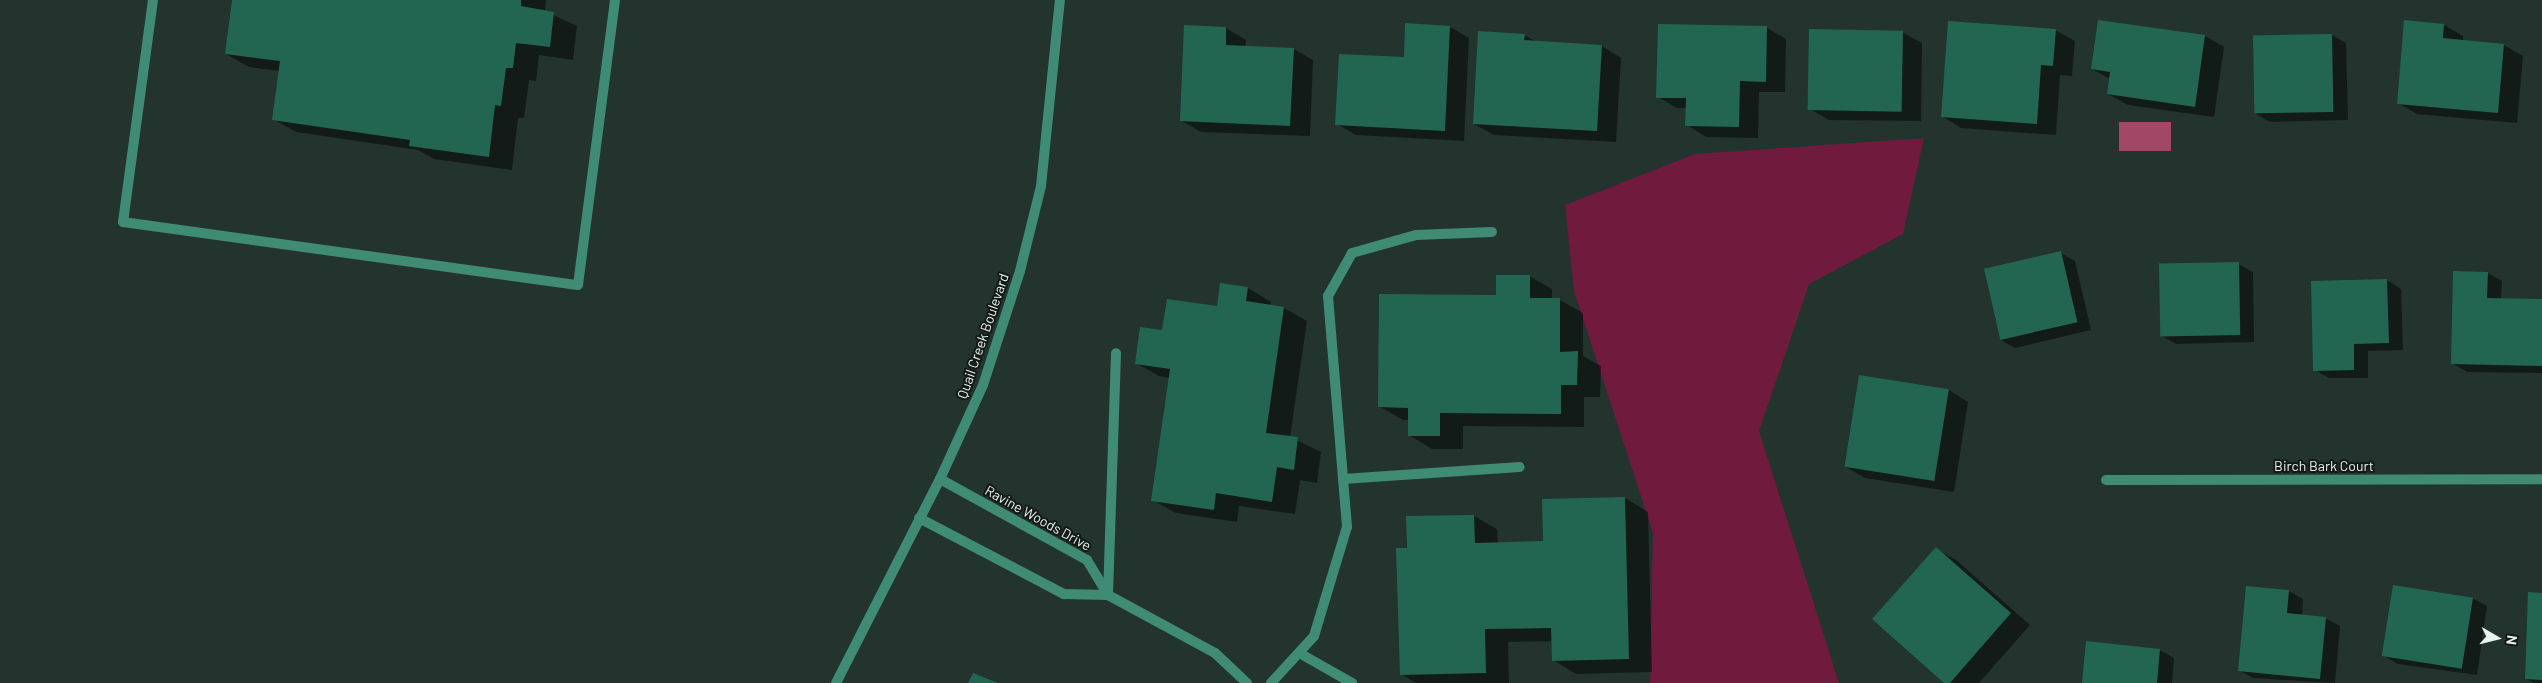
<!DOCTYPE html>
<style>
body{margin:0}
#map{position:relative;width:2542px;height:683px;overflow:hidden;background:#23332d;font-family:Barlow,sans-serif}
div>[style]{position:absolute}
.green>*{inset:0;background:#701a3d}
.water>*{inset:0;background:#a34767;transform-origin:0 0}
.shadow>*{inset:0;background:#0007}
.building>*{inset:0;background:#226651;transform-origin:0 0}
.service>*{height:10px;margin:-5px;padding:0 5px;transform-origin:5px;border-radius:5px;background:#408b73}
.minor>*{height:10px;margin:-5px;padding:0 5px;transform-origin:5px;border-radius:5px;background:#408b73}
.tertiary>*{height:10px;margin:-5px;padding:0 5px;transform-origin:5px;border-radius:5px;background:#408b73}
span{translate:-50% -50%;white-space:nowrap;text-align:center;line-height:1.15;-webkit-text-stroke:4px #121916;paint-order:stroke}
.street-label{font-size:14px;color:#e8f2ee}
.north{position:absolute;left:2472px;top:613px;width:50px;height:50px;-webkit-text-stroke:4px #121916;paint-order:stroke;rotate:98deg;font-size:14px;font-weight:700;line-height:20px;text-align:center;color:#e8f2ee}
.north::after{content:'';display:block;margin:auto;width:18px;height:22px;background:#e8f2ee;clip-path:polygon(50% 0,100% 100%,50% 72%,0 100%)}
</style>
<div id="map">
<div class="green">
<div style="clip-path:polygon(1924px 138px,1903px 234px,1809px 284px,1759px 431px,1839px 683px,1650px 683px,1653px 533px,1574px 291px,1565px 205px,1695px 154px)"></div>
</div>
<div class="water">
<div style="left:2119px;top:122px;width:52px;height:29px"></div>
</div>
<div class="shadow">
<div style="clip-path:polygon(234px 0,546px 0,545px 11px,577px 26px,573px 60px,539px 55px,536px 81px,529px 80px,524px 118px,518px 118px,512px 170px,434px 159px,418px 150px,296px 132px,273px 119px,280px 71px,249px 67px,226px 54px)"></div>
<div style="clip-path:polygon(2444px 25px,2463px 36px,2463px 41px,2504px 45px,2523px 56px,2517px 123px,2417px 114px,2398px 103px)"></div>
<div style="clip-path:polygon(1186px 27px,1226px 28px,1246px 40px,1245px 47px,1294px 49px,1313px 60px,1310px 136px,1201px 132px,1182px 121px)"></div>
<div style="clip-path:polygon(1450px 27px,1469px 38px,1464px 141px,1356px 135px,1337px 124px,1405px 58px)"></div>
<div style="clip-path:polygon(1767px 28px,1786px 39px,1785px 92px,1759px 92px,1758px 138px,1706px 137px,1687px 125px,1687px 108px,1677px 108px,1658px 97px)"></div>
<div style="clip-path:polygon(2055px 30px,2075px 41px,2072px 76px,2060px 75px,2056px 135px,1961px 128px,1942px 116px)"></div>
<div style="clip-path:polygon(1902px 32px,1922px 43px,1921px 121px,1829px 120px,1810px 109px)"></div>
<div style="clip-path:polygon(1524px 35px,1537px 42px,1602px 46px,1621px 58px,1616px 142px,1494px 135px,1474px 124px)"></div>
<div style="clip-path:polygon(2332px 35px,2346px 43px,2348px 120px,2270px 122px,2256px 114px)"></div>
<div style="clip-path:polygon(2205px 36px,2224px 47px,2214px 117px,2128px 105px,2108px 94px,2110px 79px,2092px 69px)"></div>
<div style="clip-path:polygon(2061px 253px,2075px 261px,2091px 330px,2015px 348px,2001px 340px)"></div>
<div style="clip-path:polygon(2238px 264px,2253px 272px,2254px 342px,2176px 344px,2162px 336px)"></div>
<div style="clip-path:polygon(2488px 273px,2502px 281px,2501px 299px,2542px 300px,2542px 373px,2467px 372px,2452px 363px)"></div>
<div style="clip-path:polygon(1529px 276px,1552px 289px,1552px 299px,1560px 300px,1583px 313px,1583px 356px,1601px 366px,1600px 397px,1584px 397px,1584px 427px,1463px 426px,1463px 449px,1432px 449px,1409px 435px,1409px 420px,1403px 420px,1379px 406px,1497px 297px)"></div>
<div style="clip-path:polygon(2387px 280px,2401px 289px,2403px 350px,2368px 351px,2368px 378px,2329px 378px,2315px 370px)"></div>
<div style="clip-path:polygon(1221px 284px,1248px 288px,1271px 302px,1270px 306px,1284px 308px,1307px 321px,1290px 437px,1321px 452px,1317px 483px,1300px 480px,1295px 514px,1239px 506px,1237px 522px,1176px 513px,1153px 500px,1170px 378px,1159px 376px,1136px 363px,1163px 332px,1218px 308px)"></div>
<div style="clip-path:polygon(1860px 376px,1949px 390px,1968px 402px,1954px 492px,1865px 478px,1846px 467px)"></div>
<div style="clip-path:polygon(1625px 498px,1648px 512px,1652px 672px,1576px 674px,1553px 660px,1553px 641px,1508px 642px,1509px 683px,1416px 683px,1401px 674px,1408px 518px,1474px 516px,1497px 529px,1498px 544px,1544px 543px)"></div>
<div style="clip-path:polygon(1936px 549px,1956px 560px,2030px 625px,1979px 683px,1946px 683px)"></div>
<div style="clip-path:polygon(2289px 591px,2303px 599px,2302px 616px,2325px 618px,2340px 626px,2335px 683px,2253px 678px,2239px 670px)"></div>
<div style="clip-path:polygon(2542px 594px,2542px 683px,2534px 683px,2527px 679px)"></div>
<div style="clip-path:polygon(2472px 598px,2487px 606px,2477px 675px,2398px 664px,2384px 656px)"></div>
<div style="clip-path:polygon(2087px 643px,2160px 650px,2174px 658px,2172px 683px,2083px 683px)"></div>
</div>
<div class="building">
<div style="clip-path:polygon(232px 0,521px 0,521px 6px,554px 12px,550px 47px,516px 43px,513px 68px,506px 68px,501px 106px,495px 105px,489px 157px,409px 146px,410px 140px,272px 120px,280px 61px,225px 54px)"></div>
<div style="clip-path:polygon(2098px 20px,2205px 35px,2195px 107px,2107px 94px,2110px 72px,2091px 69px)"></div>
<div style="clip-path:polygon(2404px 20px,2444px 24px,2443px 38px,2504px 44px,2498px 113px,2397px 104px)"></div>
<div style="clip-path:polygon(1948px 21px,2056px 29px,2053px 66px,2041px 65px,2037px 124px,1941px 117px)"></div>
<div style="clip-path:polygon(1405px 23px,1450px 26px,1445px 131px,1335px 125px,1339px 54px,1404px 57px)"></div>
<div style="clip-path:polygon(1658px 24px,1767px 26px,1766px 82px,1740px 81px,1739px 127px,1685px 126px,1686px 98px,1656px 98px)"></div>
<div style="clip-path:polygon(1184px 25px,1226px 27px,1226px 45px,1294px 48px,1290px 126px,1180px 121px)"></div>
<div style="left:1809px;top:29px;width:94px;height:81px;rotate:1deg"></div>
<div style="clip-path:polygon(1478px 31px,1525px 34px,1524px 40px,1602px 45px,1597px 131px,1473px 124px)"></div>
<div style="left:2332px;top:34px;width:78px;height:79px;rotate:89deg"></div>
<div style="left:2061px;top:251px;width:73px;height:79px;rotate:77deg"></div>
<div style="left:2239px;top:262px;width:73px;height:80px;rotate:89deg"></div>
<div style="clip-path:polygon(2453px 271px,2488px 272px,2487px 298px,2542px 299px,2542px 366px,2451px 364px)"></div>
<div style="clip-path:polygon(1496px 275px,1530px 275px,1530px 298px,1560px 298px,1560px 352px,1578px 351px,1577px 385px,1561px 385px,1561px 414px,1440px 413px,1440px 436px,1408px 436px,1408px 408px,1378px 407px,1379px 294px,1496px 295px)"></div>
<div style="clip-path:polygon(2387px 279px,2389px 343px,2354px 344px,2354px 370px,2313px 371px,2311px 281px)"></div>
<div style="clip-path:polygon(1220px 283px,1248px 287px,1246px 301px,1284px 307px,1266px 433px,1298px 437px,1294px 470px,1277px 467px,1272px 502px,1216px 493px,1214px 510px,1151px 501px,1170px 369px,1135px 364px,1140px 327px,1162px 330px,1167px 299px,1217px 306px)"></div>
<div style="left:1859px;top:375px;width:91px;height:93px;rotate:9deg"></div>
<div style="clip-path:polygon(1625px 497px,1629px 659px,1552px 661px,1551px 628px,1485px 629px,1486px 673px,1400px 675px,1396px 548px,1407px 548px,1406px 516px,1474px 515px,1475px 543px,1543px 541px,1542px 499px)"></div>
<div style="clip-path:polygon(1936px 547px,2011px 613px,1950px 683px,1944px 683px,1872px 619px)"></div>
<div style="left:2393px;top:585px;width:81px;height:72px;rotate:9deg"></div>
<div style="clip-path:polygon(2246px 586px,2289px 590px,2287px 613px,2326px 617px,2320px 679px,2238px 671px)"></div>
<div style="clip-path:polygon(2528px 592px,2542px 593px,2542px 680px,2525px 679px)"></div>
<div style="clip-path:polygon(2086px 641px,2160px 649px,2157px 683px,2082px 683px)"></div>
<div style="clip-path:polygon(973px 673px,998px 683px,968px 683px)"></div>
</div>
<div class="service">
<div style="left:153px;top:0;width:224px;rotate:97.7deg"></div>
<div style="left:123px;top:222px;width:459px;rotate:7.9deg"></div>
<div style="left:578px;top:285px;width:287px;rotate:-82.6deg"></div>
<div style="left:1343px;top:479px;width:177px;rotate:-3.9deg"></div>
<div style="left:1108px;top:595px;width:242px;rotate:-88.1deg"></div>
<div style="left:1301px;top:654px;width:59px;rotate:29.6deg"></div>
<div style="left:1271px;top:683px;width:64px;rotate:-47.5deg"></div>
<div style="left:1314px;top:636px;width:114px;rotate:-73.2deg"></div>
<div style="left:1347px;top:527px;width:232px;rotate:-94.7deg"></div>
<div style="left:1328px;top:296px;width:49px;rotate:-60.8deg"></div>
<div style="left:1352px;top:253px;width:66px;rotate:-15.7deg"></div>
<div style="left:1416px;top:235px;width:76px;rotate:-2.3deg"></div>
</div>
<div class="minor">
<div style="left:940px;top:479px;width:168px;rotate:28.9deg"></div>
<div style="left:1087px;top:560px;width:41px;rotate:59deg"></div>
<div style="left:2106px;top:480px;width:436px;rotate:-0.1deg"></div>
<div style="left:919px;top:518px;width:164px;rotate:27.7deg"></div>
<div style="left:1064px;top:594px;width:44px;rotate:1.3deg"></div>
<div style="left:1108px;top:595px;width:122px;rotate:28.5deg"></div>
<div style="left:1215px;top:653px;width:44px;rotate:43.2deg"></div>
</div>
<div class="tertiary">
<div style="left:836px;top:683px;width:229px;rotate:-63deg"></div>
<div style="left:940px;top:479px;width:103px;rotate:-65.4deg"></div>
<div style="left:983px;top:385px;width:120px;rotate:-72deg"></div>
<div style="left:1020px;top:271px;width:88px;rotate:-76.1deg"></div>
<div style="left:1041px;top:186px;width:187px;rotate:-84.2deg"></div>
</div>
<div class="street-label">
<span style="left:983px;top:336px;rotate:-71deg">Quail Creek Boulevard</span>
<span style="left:2324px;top:466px">Birch Bark Court</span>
<span style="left:1038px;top:518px;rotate:29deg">Ravine Woods Drive</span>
</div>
<div class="north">N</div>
</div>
